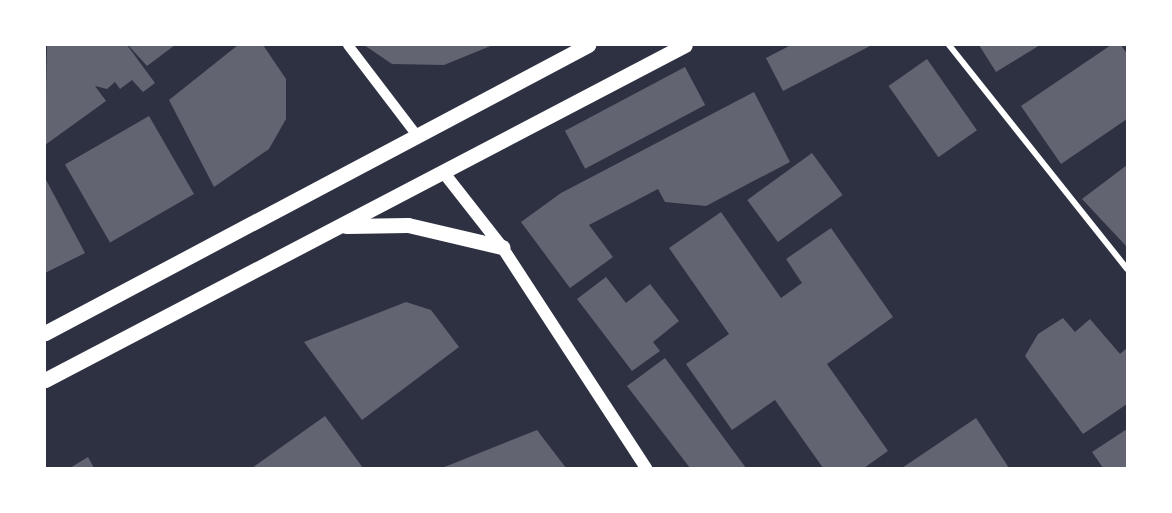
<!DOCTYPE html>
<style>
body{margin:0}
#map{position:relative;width:1172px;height:513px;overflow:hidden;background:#2d3142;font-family:"Roboto Condensed",sans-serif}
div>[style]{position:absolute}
.building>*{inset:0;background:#626471;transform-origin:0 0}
.minor>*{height:6px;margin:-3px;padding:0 3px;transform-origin:3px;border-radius:3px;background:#fff}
.tertiary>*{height:10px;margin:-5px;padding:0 5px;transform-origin:5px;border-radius:5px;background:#fff}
.secondary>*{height:12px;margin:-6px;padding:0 6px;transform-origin:6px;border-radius:6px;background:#fff}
.primary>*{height:15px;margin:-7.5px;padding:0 7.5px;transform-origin:7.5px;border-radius:7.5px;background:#fff}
span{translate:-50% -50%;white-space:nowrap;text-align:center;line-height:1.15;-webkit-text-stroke:6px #fff;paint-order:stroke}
.frame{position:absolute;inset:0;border:46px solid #fff;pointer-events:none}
</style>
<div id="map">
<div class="building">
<div style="clip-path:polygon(47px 45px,127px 45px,155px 83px,143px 92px,132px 80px,120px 89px,115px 82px,107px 89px,95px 86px,106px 101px,45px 145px)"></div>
<div style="clip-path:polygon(128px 45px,175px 45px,147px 66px)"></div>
<div style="clip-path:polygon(238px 45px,263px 45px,286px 79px,286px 119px,269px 149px,214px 187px,169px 100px)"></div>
<div style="clip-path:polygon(364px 45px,493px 45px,444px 65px,392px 64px)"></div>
<div style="clip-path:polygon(791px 45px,872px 45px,783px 91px,766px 58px)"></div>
<div style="clip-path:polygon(979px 45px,1040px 45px,996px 72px)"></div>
<div style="clip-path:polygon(1111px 45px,1121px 45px,1127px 54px,1127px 119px,1061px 164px,1021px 106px)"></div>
<div style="left:927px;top:59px;width:87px;height:47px;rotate:55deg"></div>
<div style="left:685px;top:67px;width:43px;height:136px;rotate:62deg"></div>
<div style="clip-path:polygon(754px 92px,790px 162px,706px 206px,665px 202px,658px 189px,589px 225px,613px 257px,570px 288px,521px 222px,561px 193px)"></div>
<div style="left:149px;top:116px;width:90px;height:97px;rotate:60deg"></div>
<div style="left:812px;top:153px;width:52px;height:80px;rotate:54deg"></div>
<div style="clip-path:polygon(1127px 165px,1127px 247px,1082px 199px)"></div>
<div style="clip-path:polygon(45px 178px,85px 253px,45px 273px)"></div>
<div style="clip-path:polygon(721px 212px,781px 298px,802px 283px,786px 259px,831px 228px,893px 317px,827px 364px,888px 451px,864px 468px,823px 468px,775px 400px,732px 430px,686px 364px,729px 334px,669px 248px)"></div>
<div style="clip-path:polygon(606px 277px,626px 303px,650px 284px,679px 321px,653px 342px,660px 351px,632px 371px,577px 299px)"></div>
<div style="clip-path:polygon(406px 302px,431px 310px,459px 347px,362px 420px,304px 342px)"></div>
<div style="clip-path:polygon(1063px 318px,1075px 332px,1090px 319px,1120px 354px,1127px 348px,1127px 404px,1083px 434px,1025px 356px,1038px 334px)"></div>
<div style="clip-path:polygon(665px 358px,746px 468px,690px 468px,627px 386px)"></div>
<div style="clip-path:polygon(325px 416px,363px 468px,252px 468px)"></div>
<div style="clip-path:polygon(976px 418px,1009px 468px,902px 468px)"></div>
<div style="clip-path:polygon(1127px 429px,1127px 468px,1103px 468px,1092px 452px)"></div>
<div style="clip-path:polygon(537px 430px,566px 468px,442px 468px)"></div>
<div style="clip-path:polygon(88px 457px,94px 468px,70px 468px)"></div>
</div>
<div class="minor">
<div style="left:949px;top:45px;width:286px;rotate:51.5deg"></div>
</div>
<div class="tertiary">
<div style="left:348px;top:45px;width:116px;rotate:52.7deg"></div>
</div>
<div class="secondary">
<div style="left:444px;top:173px;width:94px;rotate:51.9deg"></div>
<div style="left:502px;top:247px;width:264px;rotate:56.9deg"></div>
</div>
<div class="primary">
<div style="left:346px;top:226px;width:62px;rotate:-0.9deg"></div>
<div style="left:408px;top:225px;width:97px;rotate:13.2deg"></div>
<div style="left:45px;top:333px;width:615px;rotate:-27.94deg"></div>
<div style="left:45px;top:380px;width:722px;rotate:-27.63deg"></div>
</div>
<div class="frame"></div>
</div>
